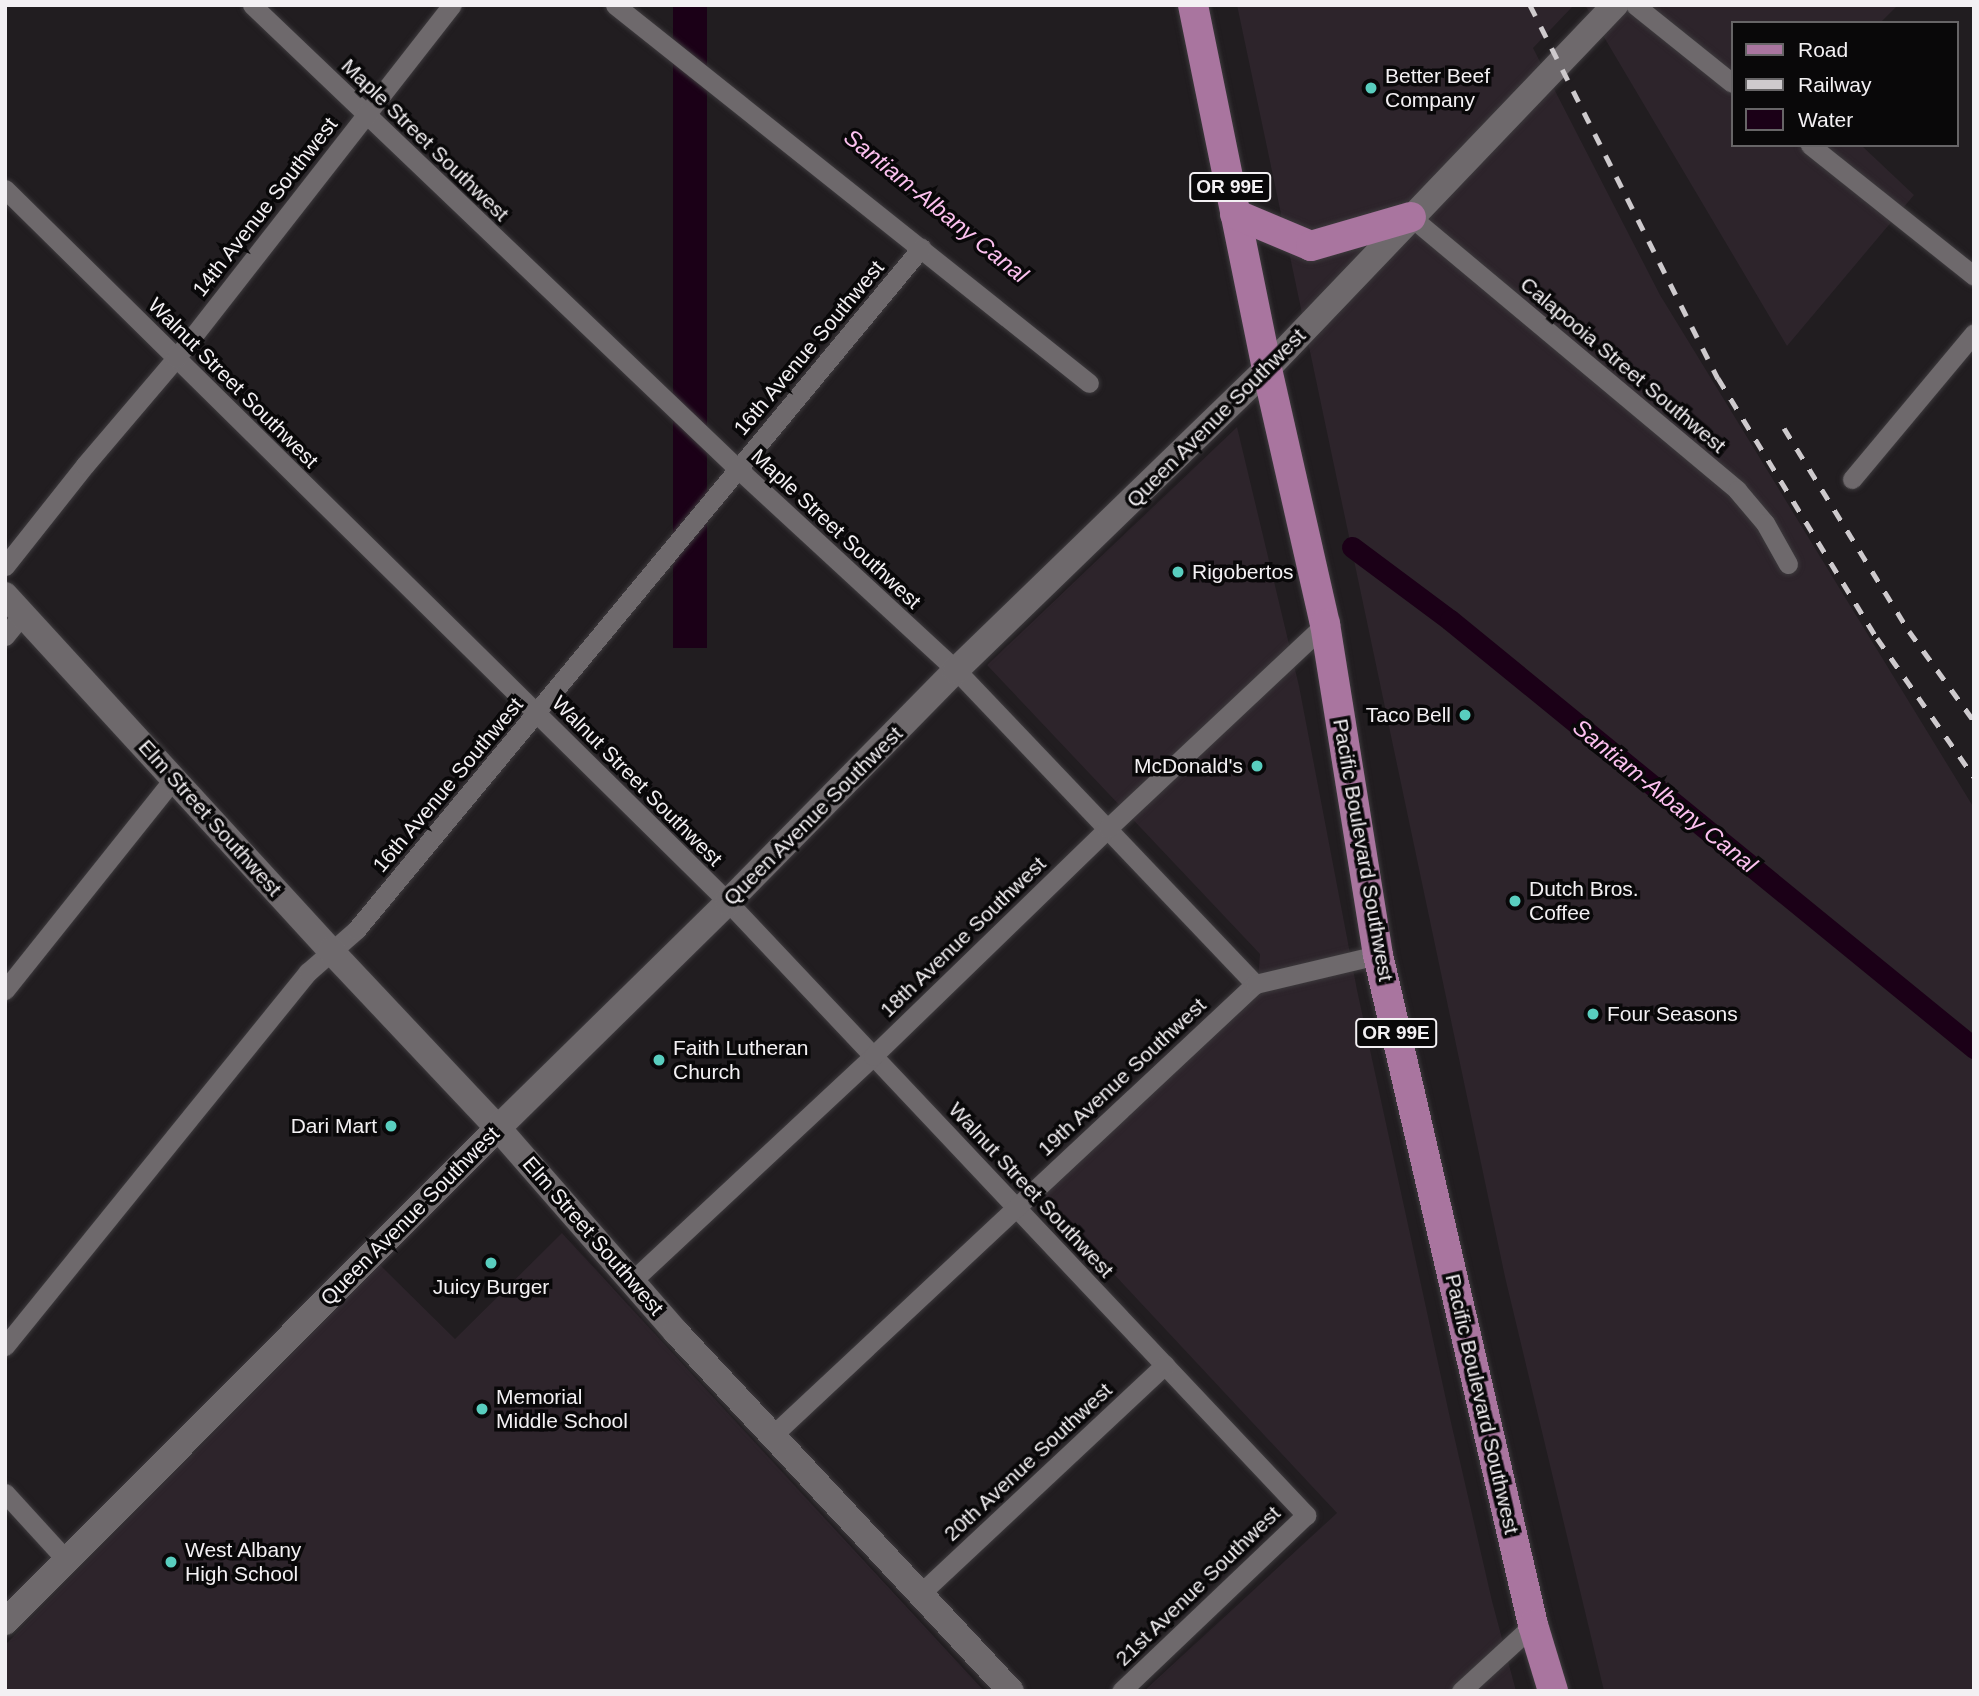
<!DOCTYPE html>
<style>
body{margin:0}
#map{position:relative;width:1979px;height:1696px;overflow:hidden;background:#211d20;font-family:Arial,sans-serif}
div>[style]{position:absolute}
.built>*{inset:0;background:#2d242b}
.water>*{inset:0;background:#1b0017;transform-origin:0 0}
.canal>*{height:21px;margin:-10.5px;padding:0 10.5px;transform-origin:10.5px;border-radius:10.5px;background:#1b0017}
.roads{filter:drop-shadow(0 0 2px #3d3a3d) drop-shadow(0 0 2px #3d3a3d)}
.street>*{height:19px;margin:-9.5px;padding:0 9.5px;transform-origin:9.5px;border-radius:9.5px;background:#6e696c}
.secondary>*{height:26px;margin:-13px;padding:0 13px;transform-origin:13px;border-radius:13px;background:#6e696c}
.primary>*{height:30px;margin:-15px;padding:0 15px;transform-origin:15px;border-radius:15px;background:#a9759f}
.rail>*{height:5px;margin-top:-2.5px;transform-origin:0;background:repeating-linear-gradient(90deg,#cecacd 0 12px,transparent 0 24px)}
.dots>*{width:19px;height:19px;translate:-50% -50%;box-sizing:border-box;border:4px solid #090809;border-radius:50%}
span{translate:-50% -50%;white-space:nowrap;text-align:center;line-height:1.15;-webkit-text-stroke:7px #090809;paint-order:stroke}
.shield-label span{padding:2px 5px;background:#090809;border:2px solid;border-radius:5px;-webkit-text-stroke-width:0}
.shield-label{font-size:19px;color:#f3f0f3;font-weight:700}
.poi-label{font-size:21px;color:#f3f0f3}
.left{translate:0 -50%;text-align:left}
.right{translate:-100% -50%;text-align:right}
.street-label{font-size:21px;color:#f3f0f3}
.water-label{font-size:23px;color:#fdc1f0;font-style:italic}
.frame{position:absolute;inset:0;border:7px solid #f3f0f3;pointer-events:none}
.legend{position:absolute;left:1731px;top:21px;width:228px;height:126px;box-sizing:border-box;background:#090809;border:2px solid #676567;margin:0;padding:9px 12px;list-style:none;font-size:21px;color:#f3f0f3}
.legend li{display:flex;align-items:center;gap:14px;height:35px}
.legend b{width:35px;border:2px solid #676567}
</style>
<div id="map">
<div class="built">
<div style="clip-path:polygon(1237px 5px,1574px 5px,1533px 48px,1660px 295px,1974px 808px,1974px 1691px,1604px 1691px,1505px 1277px)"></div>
<div style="clip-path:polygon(1585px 5px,1898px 5px,1880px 23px,1732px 23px,1732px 145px,1861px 145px,1914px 195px,1787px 346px)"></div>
<div style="clip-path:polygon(1237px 427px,1299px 686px,1357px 990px,1450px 1418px,1492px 1601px,1516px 1691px,1144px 1691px,1337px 1513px,1040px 1195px,1257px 994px,1260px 954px,987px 665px)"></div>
<div style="clip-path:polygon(562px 1233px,984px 1691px,5px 1691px,5px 1645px,380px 1265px,455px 1339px)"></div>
</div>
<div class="water">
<div style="left:673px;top:5px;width:34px;height:643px"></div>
</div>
<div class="canal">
<div style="left:1352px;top:547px;width:122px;rotate:36.7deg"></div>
<div style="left:1450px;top:620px;width:677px;rotate:39.24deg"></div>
</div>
<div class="roads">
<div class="street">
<div style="left:252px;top:5px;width:672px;rotate:43.67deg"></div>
<div style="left:738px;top:469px;width:297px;rotate:42.7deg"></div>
<div style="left:956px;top:670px;width:434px;rotate:46.4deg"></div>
<div style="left:615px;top:5px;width:606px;rotate:38.57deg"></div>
<div style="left:1635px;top:5px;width:124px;rotate:38.8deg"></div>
<div style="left:1810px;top:145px;width:210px;rotate:38.6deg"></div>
<div style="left:5px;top:189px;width:1015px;rotate:44.6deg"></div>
<div style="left:728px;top:902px;width:843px;rotate:46.68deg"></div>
<div style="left:1306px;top:1515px;width:255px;rotate:136.4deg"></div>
<div style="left:1411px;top:217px;width:425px;rotate:39.9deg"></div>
<div style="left:1737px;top:490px;width:43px;rotate:49.7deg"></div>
<div style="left:1765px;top:523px;width:47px;rotate:60.7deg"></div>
<div style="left:1852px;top:479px;width:190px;rotate:-50.1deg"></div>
<div style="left:5px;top:566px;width:129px;rotate:-51.6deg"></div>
<div style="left:85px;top:465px;width:140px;rotate:-49.6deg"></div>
<div style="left:176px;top:358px;width:448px;rotate:-52deg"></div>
<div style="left:5px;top:636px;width:28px;rotate:-51deg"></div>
<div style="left:5px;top:990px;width:271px;rotate:-51.4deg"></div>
<div style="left:632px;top:1281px;width:330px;rotate:-43deg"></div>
<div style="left:873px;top:1056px;width:327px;rotate:-44.1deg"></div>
<div style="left:1108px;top:828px;width:298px;rotate:-43.2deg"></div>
<div style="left:5px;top:1346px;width:481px;rotate:-51deg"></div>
<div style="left:308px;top:972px;width:64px;rotate:-41.2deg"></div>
<div style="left:356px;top:930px;width:886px;rotate:-50.36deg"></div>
<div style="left:774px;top:1434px;width:659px;rotate:-43.09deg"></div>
<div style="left:1255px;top:984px;width:126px;rotate:-13.3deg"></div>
<div style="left:5px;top:1493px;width:93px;rotate:47.6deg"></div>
<div style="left:921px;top:1593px;width:334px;rotate:-43.1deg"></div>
<div style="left:1461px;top:1691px;width:98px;rotate:-42.5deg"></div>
</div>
<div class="secondary">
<div style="left:5px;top:595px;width:483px;rotate:47.5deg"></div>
<div style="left:331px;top:951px;width:243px;rotate:46.7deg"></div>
<div style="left:498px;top:1128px;width:271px;rotate:48.9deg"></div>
<div style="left:676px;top:1332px;width:491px;rotate:47deg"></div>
<div style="left:5px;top:1622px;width:698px;rotate:-45.06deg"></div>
<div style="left:498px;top:1128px;width:322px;rotate:-44.5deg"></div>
<div style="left:728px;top:902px;width:325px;rotate:-45.5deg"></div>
<div style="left:956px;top:670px;width:433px;rotate:-44.1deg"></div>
<div style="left:1267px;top:369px;width:504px;rotate:-46.29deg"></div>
</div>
<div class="primary">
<div style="left:1193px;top:5px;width:371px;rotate:78.5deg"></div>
<div style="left:1267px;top:369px;width:262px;rotate:77.2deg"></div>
<div style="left:1325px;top:624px;width:335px;rotate:80.9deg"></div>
<div style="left:1378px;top:955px;width:688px;rotate:76.97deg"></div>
<div style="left:1533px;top:1625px;width:69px;rotate:73.1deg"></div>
<div style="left:1235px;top:214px;width:82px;rotate:22.8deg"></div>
<div style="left:1311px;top:246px;width:104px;rotate:-16.2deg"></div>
</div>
</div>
<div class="rail">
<div style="left:1530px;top:5px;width:418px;rotate:63.3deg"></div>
<div style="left:1718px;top:378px;width:305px;rotate:58.6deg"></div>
<div style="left:1877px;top:638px;width:169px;rotate:55.1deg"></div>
<div style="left:1784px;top:428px;width:238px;rotate:58.4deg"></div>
<div style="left:1909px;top:631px;width:111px;rotate:54.2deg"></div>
</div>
<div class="dots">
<div style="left:1371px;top:88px;background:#59cebf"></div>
<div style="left:1178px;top:572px;background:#59cebf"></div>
<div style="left:1465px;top:715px;background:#59cebf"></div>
<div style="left:1257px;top:766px;background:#59cebf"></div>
<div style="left:1515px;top:901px;background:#59cebf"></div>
<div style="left:1593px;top:1014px;background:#59cebf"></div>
<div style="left:659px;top:1060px;background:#59cebf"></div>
<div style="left:391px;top:1126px;background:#59cebf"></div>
<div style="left:491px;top:1263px;background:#59cebf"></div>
<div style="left:482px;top:1409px;background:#59cebf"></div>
<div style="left:171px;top:1562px;background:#59cebf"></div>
</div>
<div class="shield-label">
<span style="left:1230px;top:187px">OR 99E</span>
<span style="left:1396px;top:1033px">OR 99E</span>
</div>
<div class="poi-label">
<span class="left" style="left:1385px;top:88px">Better Beef<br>Company</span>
<span class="left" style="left:1192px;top:572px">Rigobertos</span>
<span class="right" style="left:1451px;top:715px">Taco Bell</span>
<span class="right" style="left:1243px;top:766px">McDonald's</span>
<span class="left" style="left:1529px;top:901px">Dutch Bros.<br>Coffee</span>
<span class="left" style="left:1607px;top:1014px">Four Seasons</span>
<span class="left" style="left:673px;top:1060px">Faith Lutheran<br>Church</span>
<span class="right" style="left:377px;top:1126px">Dari Mart</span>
<span style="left:491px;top:1287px">Juicy Burger</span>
<span class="left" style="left:496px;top:1409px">Memorial<br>Middle School</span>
<span class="left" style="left:185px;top:1562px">West Albany<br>High School</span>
</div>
<div class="street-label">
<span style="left:425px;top:140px;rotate:44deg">Maple Street Southwest</span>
<span style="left:265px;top:207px;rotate:-52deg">14th Avenue Southwest</span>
<span style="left:809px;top:348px;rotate:-50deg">16th Avenue Southwest</span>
<span style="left:1623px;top:365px;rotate:40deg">Calapooia Street Southwest</span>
<span style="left:233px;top:383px;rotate:45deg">Walnut Street Southwest</span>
<span style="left:1216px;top:418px;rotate:-45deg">Queen Avenue Southwest</span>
<span style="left:836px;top:529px;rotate:43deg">Maple Street Southwest</span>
<span style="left:637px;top:781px;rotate:45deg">Walnut Street Southwest</span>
<span style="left:448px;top:785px;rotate:-50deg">16th Avenue Southwest</span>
<span style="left:813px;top:816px;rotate:-45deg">Queen Avenue Southwest</span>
<span style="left:210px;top:818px;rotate:48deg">Elm Street Southwest</span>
<span style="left:1363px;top:850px;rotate:80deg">Pacific Boulevard Southwest</span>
<span style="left:963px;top:937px;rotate:-44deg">18th Avenue Southwest</span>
<span style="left:1122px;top:1077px;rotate:-43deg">19th Avenue Southwest</span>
<span style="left:1031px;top:1190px;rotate:47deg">Walnut Street Southwest</span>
<span style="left:410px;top:1216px;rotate:-45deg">Queen Avenue Southwest</span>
<span style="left:593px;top:1236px;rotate:49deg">Elm Street Southwest</span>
<span style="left:1482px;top:1404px;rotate:77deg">Pacific Boulevard Southwest</span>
<span style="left:1028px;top:1462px;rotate:-43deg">20th Avenue Southwest</span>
<span style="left:1198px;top:1586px;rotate:-44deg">21st Avenue Southwest</span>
</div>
<div class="water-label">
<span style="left:936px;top:206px;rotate:39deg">Santiam-Albany Canal</span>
<span style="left:1665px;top:796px;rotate:39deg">Santiam-Albany Canal</span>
</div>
<div class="frame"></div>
<ul class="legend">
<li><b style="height:9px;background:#a9759f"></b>Road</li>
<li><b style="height:9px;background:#cecacd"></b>Railway</li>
<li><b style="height:19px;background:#1b0017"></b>Water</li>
</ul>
</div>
